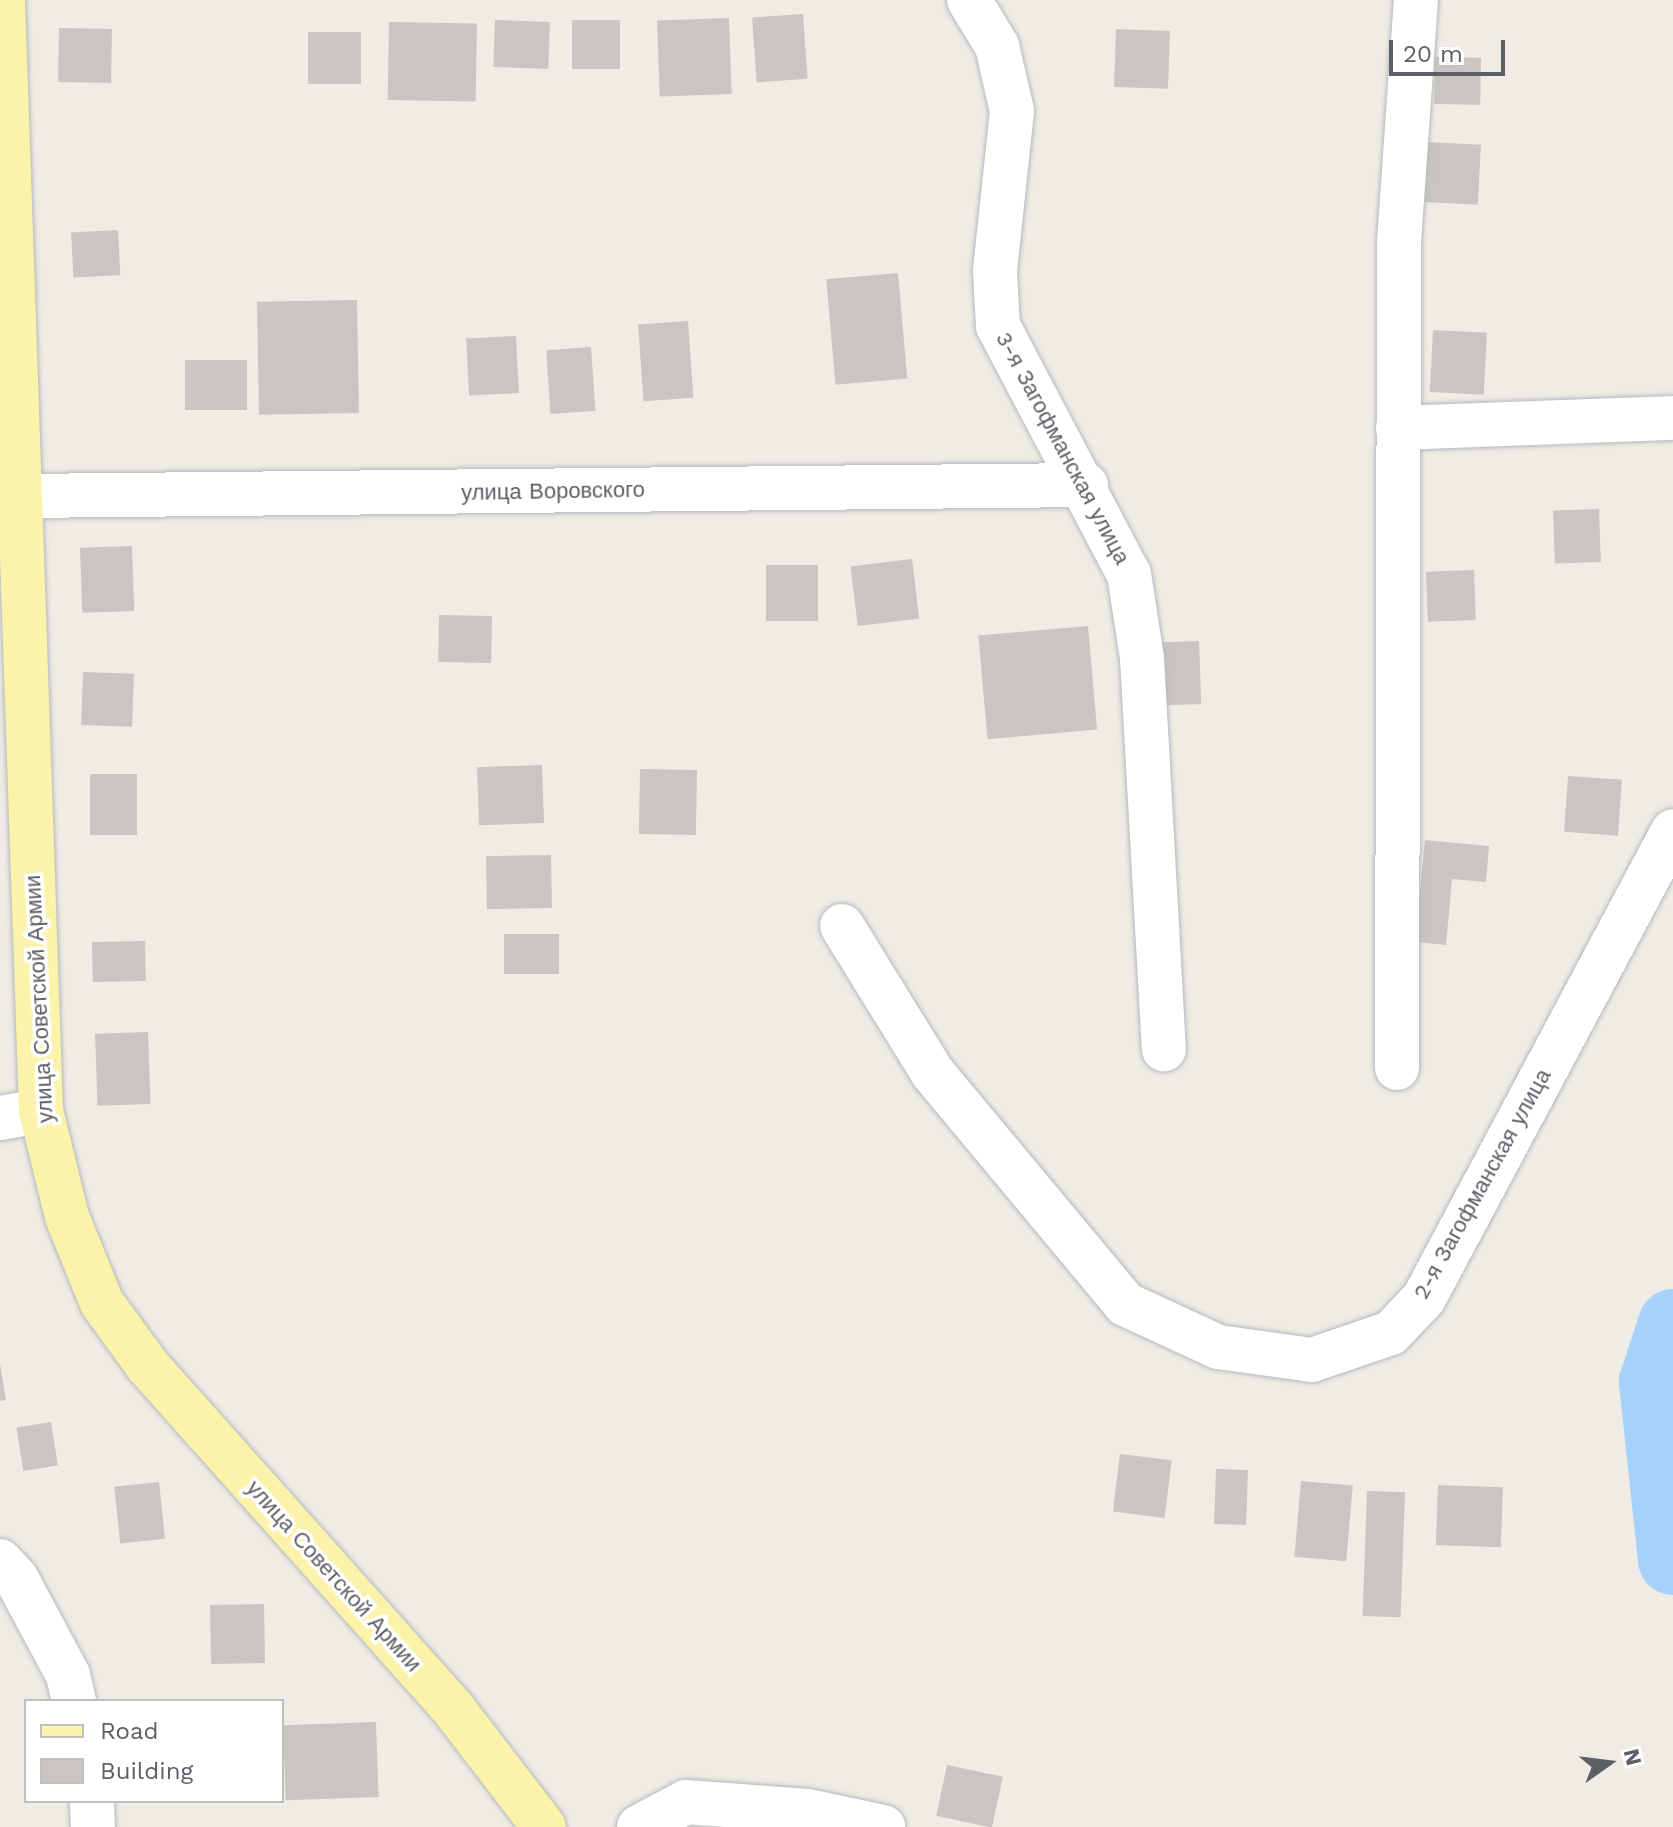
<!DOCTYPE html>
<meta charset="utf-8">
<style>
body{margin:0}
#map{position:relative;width:1673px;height:1827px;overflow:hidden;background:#eeece4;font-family:"Work Sans",sans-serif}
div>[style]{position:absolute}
.river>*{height:70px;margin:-35px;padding:0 35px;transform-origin:35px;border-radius:35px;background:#a6d1fb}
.building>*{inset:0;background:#c9c6c1;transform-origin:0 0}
.roads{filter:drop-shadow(0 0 2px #b6b9bd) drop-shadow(0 0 2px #b6b9bd)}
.minor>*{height:44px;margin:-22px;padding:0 22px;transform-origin:22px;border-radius:22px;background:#fff}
.major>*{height:44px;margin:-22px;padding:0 22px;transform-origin:22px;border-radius:22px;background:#fcf3ab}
span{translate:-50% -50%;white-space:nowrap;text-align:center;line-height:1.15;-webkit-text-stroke:7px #fff;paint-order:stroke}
.street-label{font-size:22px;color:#5c5f64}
.legend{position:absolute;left:24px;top:1699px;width:260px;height:104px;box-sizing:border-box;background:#fff;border:2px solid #bebfc1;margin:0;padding:10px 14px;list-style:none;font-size:24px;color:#5c5f64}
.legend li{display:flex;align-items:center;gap:16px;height:40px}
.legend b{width:40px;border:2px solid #bebfc1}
.north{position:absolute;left:1569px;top:1723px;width:80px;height:80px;-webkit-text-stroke:6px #fff;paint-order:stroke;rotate:76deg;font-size:22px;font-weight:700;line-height:32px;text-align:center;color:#5c5f64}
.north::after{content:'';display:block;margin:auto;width:28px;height:36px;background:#5c5f64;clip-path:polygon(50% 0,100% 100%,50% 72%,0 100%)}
.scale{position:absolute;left:1389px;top:40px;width:116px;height:36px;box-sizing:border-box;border:4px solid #5c5f64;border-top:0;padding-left:10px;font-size:24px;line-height:28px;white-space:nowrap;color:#5c5f64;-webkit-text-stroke:6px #fff;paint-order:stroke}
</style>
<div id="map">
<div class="river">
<div style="left:1673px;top:1324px;width:61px;rotate:108.1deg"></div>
<div style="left:1654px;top:1382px;width:179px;rotate:83.9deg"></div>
</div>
<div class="building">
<div style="left:803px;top:14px;width:65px;height:51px;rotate:86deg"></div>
<div style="left:729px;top:18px;width:76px;height:72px;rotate:88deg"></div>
<div style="left:495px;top:20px;width:55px;height:47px;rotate:2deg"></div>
<div style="left:572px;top:20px;width:48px;height:49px"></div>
<div style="left:389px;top:22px;width:88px;height:78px;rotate:1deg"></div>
<div style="left:59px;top:28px;width:53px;height:54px;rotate:1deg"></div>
<div style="left:1116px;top:29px;width:54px;height:58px;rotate:2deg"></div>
<div style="left:308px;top:32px;width:53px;height:52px"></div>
<div style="left:1435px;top:57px;width:46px;height:47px;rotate:1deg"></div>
<div style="left:1428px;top:142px;width:53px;height:60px;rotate:3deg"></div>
<div style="left:118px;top:230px;width:45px;height:47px;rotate:87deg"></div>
<div style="left:898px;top:273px;width:106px;height:72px;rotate:85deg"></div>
<div style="left:357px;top:300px;width:113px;height:100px;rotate:89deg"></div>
<div style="left:688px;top:321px;width:77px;height:50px;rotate:86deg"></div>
<div style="left:1433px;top:330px;width:54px;height:62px;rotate:3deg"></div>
<div style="left:516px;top:336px;width:57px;height:50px;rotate:87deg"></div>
<div style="left:591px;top:347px;width:64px;height:45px;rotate:86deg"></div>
<div style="left:185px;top:360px;width:62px;height:50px"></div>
<div style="left:1599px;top:509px;width:53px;height:46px;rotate:88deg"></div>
<div style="left:132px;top:546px;width:65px;height:52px;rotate:88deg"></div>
<div style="left:912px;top:559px;width:60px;height:62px;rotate:83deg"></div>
<div style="left:766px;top:565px;width:52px;height:56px"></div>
<div style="left:1474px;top:570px;width:50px;height:48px;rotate:88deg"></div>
<div style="left:439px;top:615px;width:53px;height:47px;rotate:1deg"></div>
<div style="left:1088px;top:626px;width:104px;height:110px;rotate:85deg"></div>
<div style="left:1199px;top:641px;width:63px;height:48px;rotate:88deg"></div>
<div style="left:83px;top:672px;width:51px;height:53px;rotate:2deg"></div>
<div style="left:542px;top:765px;width:58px;height:65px;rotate:88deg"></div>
<div style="left:640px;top:769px;width:57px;height:65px;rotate:1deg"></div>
<div style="left:137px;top:774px;width:61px;height:47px;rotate:90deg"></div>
<div style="left:1568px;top:776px;width:54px;height:56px;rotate:4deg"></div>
<div style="clip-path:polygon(1425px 840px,1489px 846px,1486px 882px,1452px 879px,1446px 945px,1415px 942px)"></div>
<div style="left:551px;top:855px;width:53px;height:65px;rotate:89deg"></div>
<div style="left:559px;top:934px;width:40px;height:55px;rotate:90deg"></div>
<div style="left:145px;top:941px;width:40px;height:53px;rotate:89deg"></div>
<div style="left:148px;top:1032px;width:72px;height:53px;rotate:88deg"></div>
<div style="clip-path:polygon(0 1364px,6px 1400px,0 1401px)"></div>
<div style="left:51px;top:1422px;width:44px;height:35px;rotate:81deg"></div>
<div style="left:1120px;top:1454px;width:52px;height:58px;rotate:7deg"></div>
<div style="left:1216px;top:1469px;width:32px;height:55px;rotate:2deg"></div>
<div style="left:1301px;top:1481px;width:52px;height:76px;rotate:5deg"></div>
<div style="left:159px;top:1482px;width:57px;height:45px;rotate:84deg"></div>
<div style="left:1438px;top:1485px;width:65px;height:60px;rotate:2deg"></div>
<div style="left:1367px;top:1491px;width:38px;height:125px;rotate:2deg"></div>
<div style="left:264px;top:1604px;width:59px;height:54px;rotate:89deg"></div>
<div style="left:376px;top:1722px;width:75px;height:93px;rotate:88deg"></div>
<div style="left:947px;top:1765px;width:57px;height:52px;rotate:12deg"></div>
</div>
<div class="roads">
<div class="minor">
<div style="left:969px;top:0;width:54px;rotate:58.7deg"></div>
<div style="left:997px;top:46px;width:67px;rotate:77deg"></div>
<div style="left:1012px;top:111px;width:161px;rotate:96.1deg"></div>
<div style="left:995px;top:271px;width:55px;rotate:86.9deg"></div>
<div style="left:998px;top:326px;width:280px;rotate:62.2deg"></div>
<div style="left:1129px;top:574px;width:85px;rotate:81.2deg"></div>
<div style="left:1142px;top:658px;width:392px;rotate:86.8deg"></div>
<div style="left:1398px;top:428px;width:275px;rotate:-2.1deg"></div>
<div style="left:21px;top:496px;width:1065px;rotate:-0.59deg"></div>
<div style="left:842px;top:926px;width:172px;rotate:58.3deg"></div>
<div style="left:932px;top:1072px;width:302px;rotate:50.2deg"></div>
<div style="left:1125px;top:1304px;width:102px;rotate:24.8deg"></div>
<div style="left:1218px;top:1347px;width:95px;rotate:7.9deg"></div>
<div style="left:1312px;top:1360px;width:83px;rotate:-18.9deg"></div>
<div style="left:1391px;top:1333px;width:48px;rotate:-46.7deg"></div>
<div style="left:1424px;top:1298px;width:529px;rotate:-61.93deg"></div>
<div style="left:1397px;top:1068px;width:826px;rotate:-89.86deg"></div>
<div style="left:1399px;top:242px;width:243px;rotate:-86deg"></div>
<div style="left:0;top:1118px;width:42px;rotate:-9.7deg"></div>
<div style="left:0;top:1561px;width:23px;rotate:47deg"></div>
<div style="left:16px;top:1578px;width:110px;rotate:61.8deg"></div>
<div style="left:68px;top:1675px;width:27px;rotate:77deg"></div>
<div style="left:92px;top:1801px;width:26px;rotate:88deg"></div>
<div style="left:639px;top:1827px;width:53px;rotate:-28deg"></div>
<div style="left:686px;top:1802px;width:122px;rotate:4.2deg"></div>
<div style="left:808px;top:1811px;width:77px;rotate:12deg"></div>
</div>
<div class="major">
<div style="left:3px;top:0;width:1112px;rotate:88.04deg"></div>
<div style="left:41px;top:1111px;width:109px;rotate:76.2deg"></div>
<div style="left:67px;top:1217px;width:93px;rotate:67.9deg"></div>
<div style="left:102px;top:1303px;width:77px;rotate:54deg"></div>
<div style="left:147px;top:1365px;width:463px;rotate:48.3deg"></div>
<div style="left:455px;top:1711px;width:146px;rotate:52.5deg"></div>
</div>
</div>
<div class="street-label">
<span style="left:1063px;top:448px;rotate:62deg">3-я Загофманская улица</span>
<span style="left:553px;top:491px;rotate:-1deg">улица Воровского</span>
<span style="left:39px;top:999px;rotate:-93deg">улица Советской Армии</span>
<span style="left:1482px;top:1184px;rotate:-61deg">2-я Загофманская улица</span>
<span style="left:334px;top:1576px;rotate:48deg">улица Советской Армии</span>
</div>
<ul class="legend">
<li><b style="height:10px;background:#fcf3ab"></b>Road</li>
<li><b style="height:22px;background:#c9c6c1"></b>Building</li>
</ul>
<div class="north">N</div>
<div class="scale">20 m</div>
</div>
